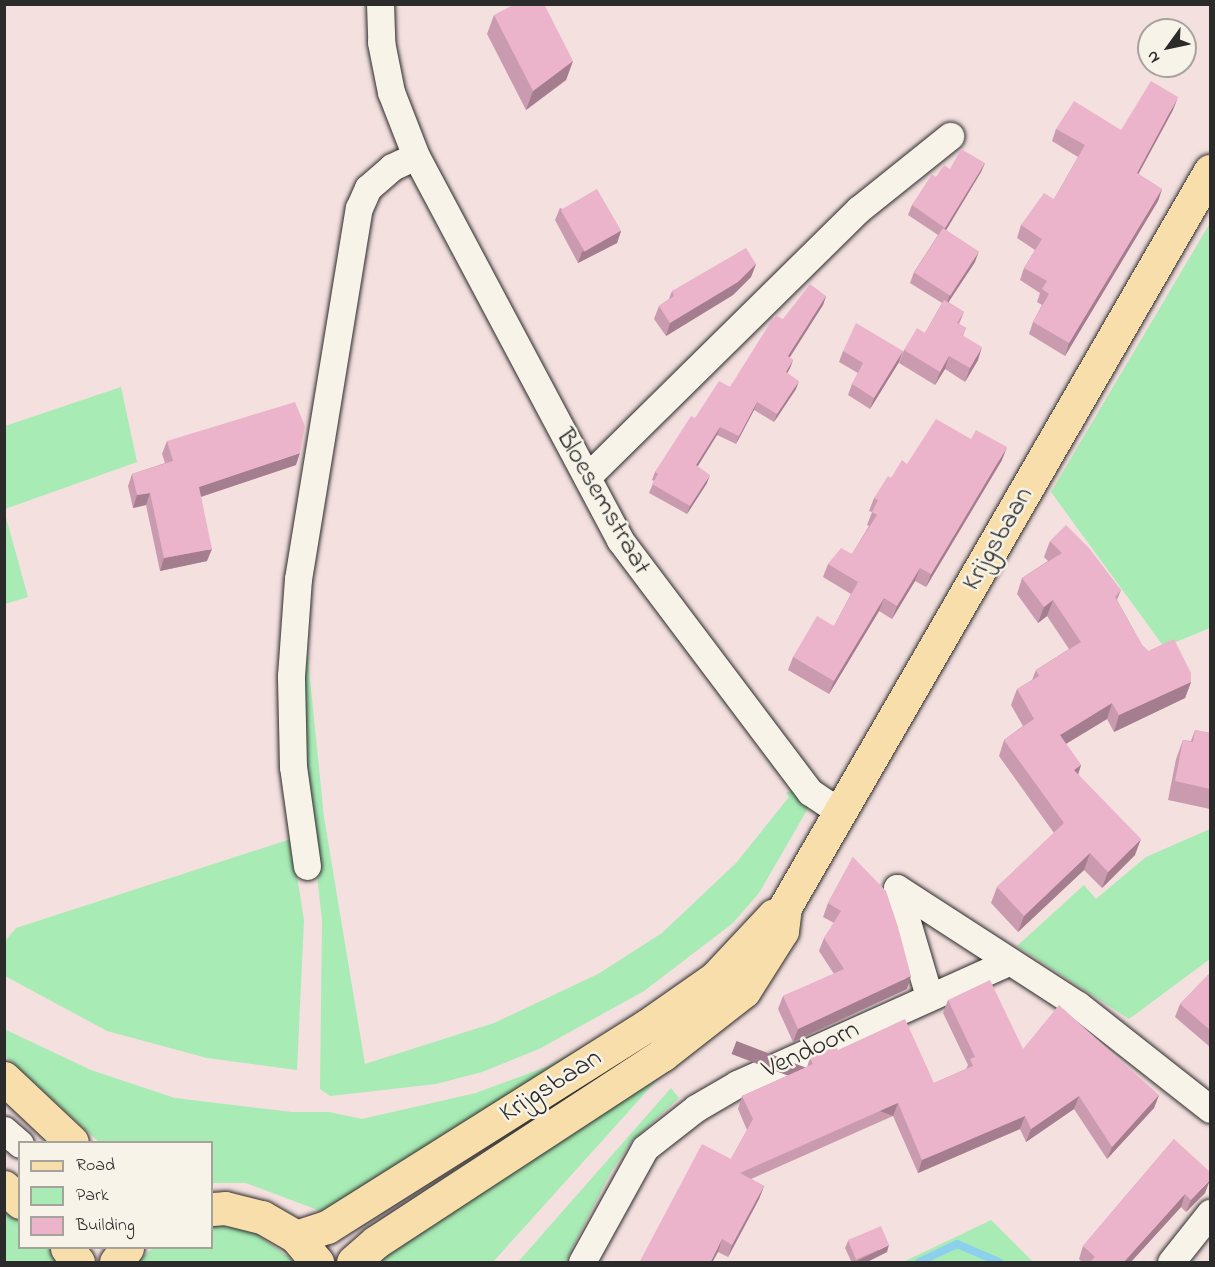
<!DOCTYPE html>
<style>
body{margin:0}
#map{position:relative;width:1215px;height:1267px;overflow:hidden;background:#f3e0df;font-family:"Indie Flower",sans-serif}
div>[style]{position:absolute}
.green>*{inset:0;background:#a8ebb5}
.stream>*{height:8px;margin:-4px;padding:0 4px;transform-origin:4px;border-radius:4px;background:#8cd0ee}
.roads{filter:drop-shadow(0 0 2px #2b2b2b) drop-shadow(0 0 2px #2b2b2b)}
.minor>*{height:27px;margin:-13.5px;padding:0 13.5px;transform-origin:13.5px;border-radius:13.5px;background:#f7f3e8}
.major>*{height:33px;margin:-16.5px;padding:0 16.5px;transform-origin:16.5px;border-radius:16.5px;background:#f8deab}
.wall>*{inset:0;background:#ca9baf}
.shaded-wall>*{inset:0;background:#a47e8e;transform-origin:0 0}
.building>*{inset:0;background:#ebb4cb;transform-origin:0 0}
span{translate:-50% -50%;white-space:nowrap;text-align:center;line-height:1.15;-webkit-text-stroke:5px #f7f3e8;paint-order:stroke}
.street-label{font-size:27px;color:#2b2b2b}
.frame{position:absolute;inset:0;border:6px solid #2b2b2b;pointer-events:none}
.legend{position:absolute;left:18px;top:1141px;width:195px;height:108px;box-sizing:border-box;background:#f7f3e8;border:2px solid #a5a39c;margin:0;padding:8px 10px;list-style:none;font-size:18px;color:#2b2b2b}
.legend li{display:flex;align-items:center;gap:12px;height:30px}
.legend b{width:30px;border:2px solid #a5a39c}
.north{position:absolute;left:1137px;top:18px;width:60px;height:60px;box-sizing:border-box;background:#f7f3e8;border:2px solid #a5a39c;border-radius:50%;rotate:237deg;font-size:16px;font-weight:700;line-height:24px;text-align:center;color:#2b2b2b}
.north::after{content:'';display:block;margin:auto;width:21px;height:27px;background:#2b2b2b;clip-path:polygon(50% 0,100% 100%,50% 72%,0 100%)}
</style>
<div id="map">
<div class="green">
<div style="clip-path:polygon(1210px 223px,1210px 628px,1164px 647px,1051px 492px)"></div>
<div style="clip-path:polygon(121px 387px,137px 462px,5px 509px,5px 426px)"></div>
<div style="clip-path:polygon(5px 514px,28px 597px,5px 604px,4px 604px)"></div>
<div style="clip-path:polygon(307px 650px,324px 817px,365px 1064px,494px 1023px,598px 974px,662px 933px,736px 863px,789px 797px,786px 793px,795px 789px,810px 805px,759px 893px,733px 923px,644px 991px,539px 1049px,482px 1072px,436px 1084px,330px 1096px,320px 1089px,322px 920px,302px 741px,301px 656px)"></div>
<div style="clip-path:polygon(1210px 829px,1210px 959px,1129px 1019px,1017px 946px,1084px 885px,1096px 899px,1146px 857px)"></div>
<div style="clip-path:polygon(291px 839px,304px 920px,297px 1070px,207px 1058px,107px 1031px,5px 976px,5px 941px,16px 928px)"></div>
<div style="clip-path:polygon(4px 1029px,91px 1070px,175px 1098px,292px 1112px,329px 1112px,362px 1119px,476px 1093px,546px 1067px,594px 1041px,323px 1212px,246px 1183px,212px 1183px,212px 1142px,99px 1142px,5px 1056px)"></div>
<div style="clip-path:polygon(665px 1071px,493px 1262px,380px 1262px,397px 1246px)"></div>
<div style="clip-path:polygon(671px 1088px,679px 1098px,631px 1142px,611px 1172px,565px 1262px,518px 1262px)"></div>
<div style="clip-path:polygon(4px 1197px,19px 1213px,20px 1248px,53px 1248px,65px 1262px,5px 1262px)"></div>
<div style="clip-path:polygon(991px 1220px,1033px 1262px,903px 1262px,960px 1235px)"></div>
<div style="clip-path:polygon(212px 1226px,236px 1227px,257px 1234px,295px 1262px,137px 1262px,153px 1248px,212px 1248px)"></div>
</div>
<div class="stream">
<div style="left:919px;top:1262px;width:42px;rotate:-25.3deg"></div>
<div style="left:957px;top:1244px;width:46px;rotate:23.2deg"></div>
</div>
<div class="roads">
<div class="minor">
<div style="left:380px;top:4px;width:38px;rotate:88deg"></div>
<div style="left:381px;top:42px;width:51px;rotate:78.7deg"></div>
<div style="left:391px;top:92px;width:69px;rotate:68.7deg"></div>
<div style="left:416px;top:156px;width:435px;rotate:62deg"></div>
<div style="left:620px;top:540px;width:316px;rotate:53deg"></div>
<div style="left:810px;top:792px;width:36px;rotate:34deg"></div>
<div style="left:587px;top:477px;width:382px;rotate:-44.6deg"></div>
<div style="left:859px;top:209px;width:117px;rotate:-38.7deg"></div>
<div style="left:307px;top:866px;width:100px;rotate:-98deg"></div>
<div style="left:293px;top:767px;width:91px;rotate:-91.3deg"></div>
<div style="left:291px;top:676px;width:97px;rotate:-85.9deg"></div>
<div style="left:298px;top:579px;width:376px;rotate:-80.7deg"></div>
<div style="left:359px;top:208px;width:22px;rotate:-66deg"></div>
<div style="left:368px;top:188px;width:32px;rotate:-41deg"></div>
<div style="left:392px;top:167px;width:26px;rotate:-25deg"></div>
<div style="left:897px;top:888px;width:216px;rotate:32.9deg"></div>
<div style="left:1078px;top:1005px;width:168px;rotate:38.2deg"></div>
<div style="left:897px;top:888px;width:113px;rotate:73.5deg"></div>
<div style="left:4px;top:1130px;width:21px;rotate:41deg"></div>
<div style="left:582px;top:1262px;width:130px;rotate:-61.1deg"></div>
<div style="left:645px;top:1148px;width:65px;rotate:-38.1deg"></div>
<div style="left:696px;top:1108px;width:48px;rotate:-30.3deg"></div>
<div style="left:737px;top:1084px;width:298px;rotate:-24.2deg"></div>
<div style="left:1171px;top:1262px;width:63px;rotate:-51.5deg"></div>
</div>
<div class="major">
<div style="left:4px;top:1078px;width:93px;rotate:43.3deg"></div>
<div style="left:4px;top:1187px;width:22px;rotate:43deg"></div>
<div style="left:212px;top:1209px;width:13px;rotate:-4deg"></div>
<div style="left:225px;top:1208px;width:38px;rotate:14deg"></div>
<div style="left:262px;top:1217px;width:39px;rotate:30deg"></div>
<div style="left:296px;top:1237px;width:33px;rotate:50deg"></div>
<div style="left:296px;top:1237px;width:33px;rotate:-18deg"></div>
<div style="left:327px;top:1227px;width:376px;rotate:-32.2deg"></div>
<div style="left:645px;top:1027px;width:85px;rotate:-35deg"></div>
<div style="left:715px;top:978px;width:86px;rotate:-46.9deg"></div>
<div style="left:67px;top:1248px;width:18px;rotate:52deg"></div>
<div style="left:116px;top:1262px;width:18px;rotate:-52deg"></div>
<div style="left:353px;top:1262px;width:30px;rotate:-41deg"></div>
<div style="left:376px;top:1242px;width:342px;rotate:-33.2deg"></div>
<div style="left:662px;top:1055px;width:104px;rotate:-38deg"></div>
<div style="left:744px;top:991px;width:71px;rotate:-57.7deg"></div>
<div style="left:782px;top:931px;width:24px;rotate:-83deg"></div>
<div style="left:785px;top:907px;width:850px;rotate:-60deg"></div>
</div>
</div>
<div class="wall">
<div style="clip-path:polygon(494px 15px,573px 61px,566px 80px,526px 110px,487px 34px)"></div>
<div style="clip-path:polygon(1173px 110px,1138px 174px,1162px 189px,1158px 201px,1065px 356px,1029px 334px,1033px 322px,1042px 305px,1037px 302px,1040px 293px,1020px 280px,1024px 268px,1035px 250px,1017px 238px,1021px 225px,1054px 199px,1078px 157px,1052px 141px,1056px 129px,1121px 130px)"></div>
<div style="clip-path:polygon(985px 163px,981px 172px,946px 230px,975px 262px,948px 302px,964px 312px,959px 324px,966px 328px,963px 335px,978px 360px,965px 382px,945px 369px,935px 385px,899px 363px,904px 350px,925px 333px,942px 303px,910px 283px,914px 272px,938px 235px,908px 215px,912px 205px,936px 177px,950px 169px)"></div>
<div style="clip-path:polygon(560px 208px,621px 231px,617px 243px,578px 263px,555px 220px)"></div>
<div style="clip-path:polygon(756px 264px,751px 277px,733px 295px,666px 336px,654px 319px,659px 306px,669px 299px,672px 291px)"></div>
<div style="clip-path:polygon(826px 296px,823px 305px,789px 357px,793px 360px,790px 368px,787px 373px,796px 389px,774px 422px,754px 410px,736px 444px,717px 435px,697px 466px,707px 483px,687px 514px,649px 493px,654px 481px,652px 480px,655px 472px,695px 418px,730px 387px,783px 319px)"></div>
<div style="clip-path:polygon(843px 351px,903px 351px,899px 362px,870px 409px,848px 395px,852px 384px,858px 373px,839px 362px)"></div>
<div style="clip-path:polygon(167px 441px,296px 465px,201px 497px,207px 561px,160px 571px,146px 505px,133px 508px,128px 486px,132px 474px,165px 463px,162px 454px)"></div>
<div style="clip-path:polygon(1002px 460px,926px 587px,915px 581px,892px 619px,879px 611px,829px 694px,788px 670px,793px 657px,834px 626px,851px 594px,823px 577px,828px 564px,852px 554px,869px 526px,867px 525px,872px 512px,869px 511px,874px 498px,891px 478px,907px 464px)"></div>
<div style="clip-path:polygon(1050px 541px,1121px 590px,1117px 600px,1142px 645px,1148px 651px,1191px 682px,1185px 698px,1114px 732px,1107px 719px,1066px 744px,1081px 765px,1078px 774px,1135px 855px,1102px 888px,1084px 870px,1018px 932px,991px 903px,997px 887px,1054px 833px,999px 756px,1004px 740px,1023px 726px,1011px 705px,1017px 689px,1032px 680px,1036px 670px,1069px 649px,1047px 616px,1038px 623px,1017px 594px,1022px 578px,1048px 561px,1044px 557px)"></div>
<div style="clip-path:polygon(1195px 730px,1210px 733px,1210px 809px,1168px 800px,1176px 759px,1183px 740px,1191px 741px)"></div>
<div style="clip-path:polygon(853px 857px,907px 989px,793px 1042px,778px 1009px,783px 996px,834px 974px,819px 951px,824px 938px,834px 923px,823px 917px,828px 903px)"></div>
<div style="clip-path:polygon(1210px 973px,1210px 1047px,1175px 1017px,1180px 1004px)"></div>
<div style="clip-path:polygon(948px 1000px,1023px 1049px,1159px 1095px,1154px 1108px,1107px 1159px,1074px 1109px,1026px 1142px,1020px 1129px,918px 1173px,893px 1116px,751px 1179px,764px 1186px,759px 1199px,728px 1257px,718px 1252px,731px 1159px,747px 1130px,738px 1109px,742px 1096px,807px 1067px,810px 1058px,838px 1050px,934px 1083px,966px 1069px,968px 1065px,943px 1013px)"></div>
<div style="clip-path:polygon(1174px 1139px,1205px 1193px,1186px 1212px,1181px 1207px,1130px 1263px,1083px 1263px,1079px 1259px,1083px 1246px)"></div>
<div style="clip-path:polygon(848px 1241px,887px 1252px,865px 1263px,852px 1263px,845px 1248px)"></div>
</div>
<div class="shaded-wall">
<div style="clip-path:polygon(573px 61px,566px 80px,526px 110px,533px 91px)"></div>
<div style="clip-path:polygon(1178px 97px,1173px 110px,1132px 186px,1137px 173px)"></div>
<div style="clip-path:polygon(985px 163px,981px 172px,942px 237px,945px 228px)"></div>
<div style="clip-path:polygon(1162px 189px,1158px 201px,1065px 356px,1069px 343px)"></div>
<div style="clip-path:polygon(621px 231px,617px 243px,578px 263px,582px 252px)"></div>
<div style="clip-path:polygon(979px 251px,975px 262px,946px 306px,950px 294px)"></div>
<div style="clip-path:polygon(756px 264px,751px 277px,733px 295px,666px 336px,670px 323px)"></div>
<div style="clip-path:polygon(826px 296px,823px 305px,785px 365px,788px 356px)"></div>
<div style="clip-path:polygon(982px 347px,978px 360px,965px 382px,970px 368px)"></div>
<div style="clip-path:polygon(903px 351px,899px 362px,870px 409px,874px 398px)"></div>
<div style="clip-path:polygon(949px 356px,945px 369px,935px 385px,940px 372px)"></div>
<div style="clip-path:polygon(793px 360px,790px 368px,783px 381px,786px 372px)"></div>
<div style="clip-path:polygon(799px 381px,796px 389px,774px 422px,777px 414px)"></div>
<div style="clip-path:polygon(757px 402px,754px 410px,736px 444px,739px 436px)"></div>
<div style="clip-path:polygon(720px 427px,717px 435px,693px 474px,696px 465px)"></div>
<div style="clip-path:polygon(1007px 447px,1002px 460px,926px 587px,931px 574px)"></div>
<div style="clip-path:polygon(300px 453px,296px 465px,194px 499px,199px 487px)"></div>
<div style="clip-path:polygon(710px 475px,707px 483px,687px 514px,690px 506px)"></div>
<div style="clip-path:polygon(150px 493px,146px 505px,133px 508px,137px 495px)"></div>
<div style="clip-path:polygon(212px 549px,207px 561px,160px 571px,164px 558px)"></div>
<div style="clip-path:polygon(920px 568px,915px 581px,892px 619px,897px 606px)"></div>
<div style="clip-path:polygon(884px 598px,879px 611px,829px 694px,834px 681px)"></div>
<div style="clip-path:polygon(1053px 600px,1047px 616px,1038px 623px,1044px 607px)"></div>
<div style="clip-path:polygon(1191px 682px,1185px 698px,1114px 732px,1119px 715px)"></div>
<div style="clip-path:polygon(1112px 703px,1107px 719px,1054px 751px,1060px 735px)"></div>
<div style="clip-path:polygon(1081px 765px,1076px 781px,1074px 770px)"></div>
<div style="clip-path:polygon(1141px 839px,1135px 855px,1102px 888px,1108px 872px)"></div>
<div style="clip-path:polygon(1090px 853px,1084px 870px,1018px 932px,1024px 916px)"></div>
<div style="clip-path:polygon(911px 976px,907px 989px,793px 1042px,798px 1029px)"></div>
<div style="clip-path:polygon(1159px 1095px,1154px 1108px,1107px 1159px,1112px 1147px)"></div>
<div style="clip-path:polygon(1079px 1096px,1074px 1109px,1026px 1142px,1031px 1129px)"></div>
<div style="left:898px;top:1103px;width:14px;height:173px;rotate:111deg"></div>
<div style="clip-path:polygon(1025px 1116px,1020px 1129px,918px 1173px,922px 1160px)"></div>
<div style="clip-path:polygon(1210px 1180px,1205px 1193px,1186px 1212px,1191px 1200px)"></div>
<div style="clip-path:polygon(764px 1186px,759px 1199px,728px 1257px,732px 1245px)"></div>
<div style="clip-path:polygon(1185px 1194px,1181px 1207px,1130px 1263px,1123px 1263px)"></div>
<div style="clip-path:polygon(722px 1239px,718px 1252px,712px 1263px,710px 1263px)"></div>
<div style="clip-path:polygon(889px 1245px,887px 1252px,865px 1263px,856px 1263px,857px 1261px)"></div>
</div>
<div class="building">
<div style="clip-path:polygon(515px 4px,544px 4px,573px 61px,533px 91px,494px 15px)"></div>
<div style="clip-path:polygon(1151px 81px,1178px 97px,1137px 173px,1162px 189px,1069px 343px,1033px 322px,1049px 294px,1042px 289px,1047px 281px,1024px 268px,1042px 239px,1021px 225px,1044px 193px,1054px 199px,1085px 145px,1056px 129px,1074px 101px,1121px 130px)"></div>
<div style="clip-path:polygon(961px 149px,985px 163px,945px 228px,912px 205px,932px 174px,936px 177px,944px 165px,950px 169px)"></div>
<div style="left:597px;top:189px;width:48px;height:42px;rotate:60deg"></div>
<div style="left:943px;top:228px;width:43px;height:53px;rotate:33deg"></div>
<div style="clip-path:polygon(746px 248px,756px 264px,738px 282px,670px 323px,659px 306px,674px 296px,672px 291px)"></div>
<div style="clip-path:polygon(810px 284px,826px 296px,788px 356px,793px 360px,786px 372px,799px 381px,777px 414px,757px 402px,739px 436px,720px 427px,696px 465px,710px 475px,690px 506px,652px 484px,658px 474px,655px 472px,691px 416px,695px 418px,719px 381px,730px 387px,775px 315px,783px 319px)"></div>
<div style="clip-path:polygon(944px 300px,964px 312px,957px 323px,966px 328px,962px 335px,982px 347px,970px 368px,949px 356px,940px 372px,904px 350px,917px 328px,925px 333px)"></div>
<div style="clip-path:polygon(856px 323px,903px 351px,874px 398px,852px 384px,863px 363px,843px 351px)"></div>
<div style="clip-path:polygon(295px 402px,305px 426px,300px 453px,199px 487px,212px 549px,164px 558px,150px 493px,137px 495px,132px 474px,173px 461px,167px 441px)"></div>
<div style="clip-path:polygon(936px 419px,971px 439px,976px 430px,1007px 447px,931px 574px,920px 568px,897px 606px,884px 598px,834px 681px,793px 657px,817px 616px,834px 626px,858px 582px,828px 564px,841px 548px,852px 554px,877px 515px,872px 512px,878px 500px,874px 498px,888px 476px,891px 478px,902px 460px,907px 464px)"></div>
<div style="clip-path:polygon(1066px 525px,1089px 548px,1121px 590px,1115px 597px,1142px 645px,1148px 651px,1174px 639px,1191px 673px,1191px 682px,1119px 715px,1112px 703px,1060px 735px,1081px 765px,1074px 770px,1141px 839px,1108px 872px,1090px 853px,1024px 916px,997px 887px,1064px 823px,1004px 740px,1034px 719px,1017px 689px,1039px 676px,1036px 670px,1081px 642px,1053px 600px,1044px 607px,1022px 578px,1062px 553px,1050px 541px)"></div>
<div style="clip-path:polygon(1195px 730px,1210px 733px,1210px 789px,1175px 781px,1183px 740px,1193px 742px)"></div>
<div style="clip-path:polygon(853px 857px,886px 891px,898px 927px,911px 976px,798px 1029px,783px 996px,844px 969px,824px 938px,841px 911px,828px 903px)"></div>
<div style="clip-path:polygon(1210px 973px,1210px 1030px,1180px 1004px)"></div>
<div style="clip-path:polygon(990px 980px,1023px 1049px,1059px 1005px,1159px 1095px,1112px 1147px,1079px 1096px,1031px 1129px,1025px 1116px,922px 1160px,898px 1103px,740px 1173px,764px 1186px,732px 1245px,722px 1239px,710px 1263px,639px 1263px,702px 1144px,731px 1159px,753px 1119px,742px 1096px,813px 1064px,810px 1058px,836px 1046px,838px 1050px,905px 1019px,934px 1083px,973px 1066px,970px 1059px,975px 1057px,948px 1000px)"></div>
<div style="clip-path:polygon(1174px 1139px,1209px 1171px,1210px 1180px,1191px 1200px,1185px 1194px,1123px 1263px,1089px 1263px,1095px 1257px,1083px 1246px)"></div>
<div style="left:881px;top:1226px;width:21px;height:36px;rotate:67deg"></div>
</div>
<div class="street-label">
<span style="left:603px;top:502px;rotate:60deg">Bloesemstraat</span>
<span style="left:998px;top:539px;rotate:-60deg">Krijgsbaan</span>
<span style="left:811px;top:1050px;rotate:-25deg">Vendoorn</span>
<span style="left:551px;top:1086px;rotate:-32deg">Krijgsbaan</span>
</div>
<div class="frame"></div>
<ul class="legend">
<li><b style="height:8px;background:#f8deab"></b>Road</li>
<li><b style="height:16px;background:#a8ebb5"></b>Park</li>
<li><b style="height:16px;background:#ebb4cb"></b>Building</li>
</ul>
<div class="north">N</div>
</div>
